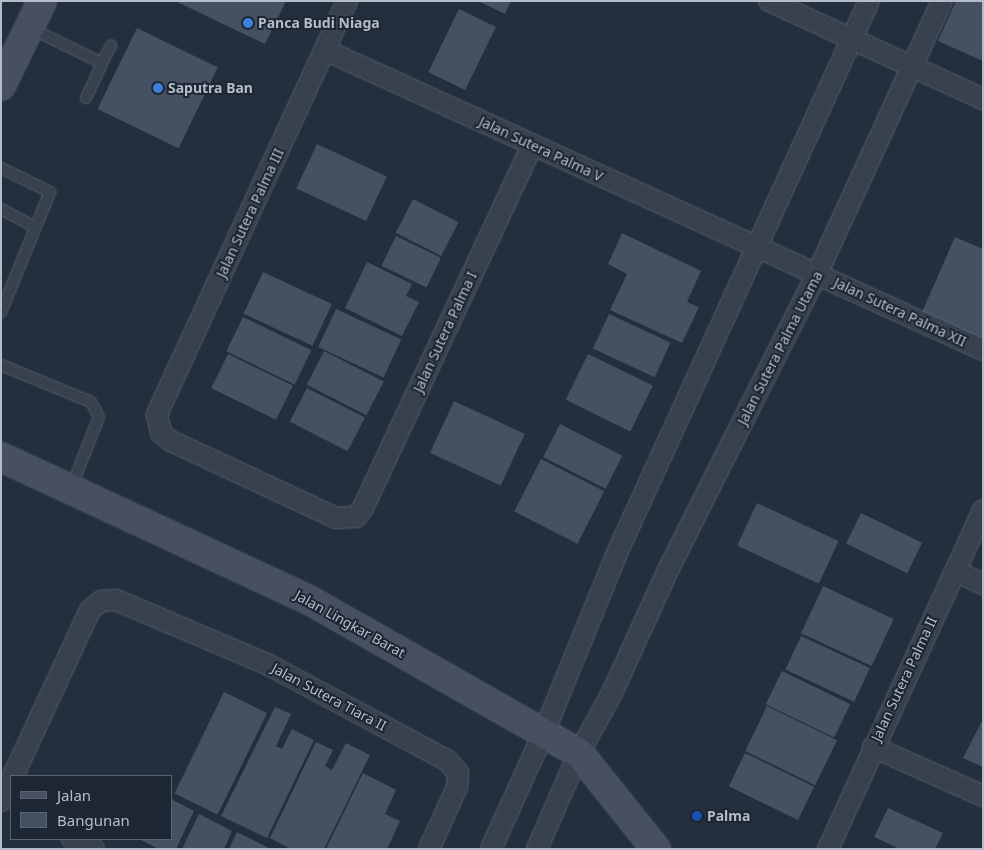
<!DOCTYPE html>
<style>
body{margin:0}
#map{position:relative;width:984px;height:850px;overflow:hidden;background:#242f3e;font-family:"Noto Sans",sans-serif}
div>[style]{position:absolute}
.building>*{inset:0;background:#455162;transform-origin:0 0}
.roads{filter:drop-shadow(0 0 1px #565f6c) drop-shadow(0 0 1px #565f6c)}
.lane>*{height:10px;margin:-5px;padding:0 5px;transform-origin:5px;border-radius:5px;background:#38414e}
.street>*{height:20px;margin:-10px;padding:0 10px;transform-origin:10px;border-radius:10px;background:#38414e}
.secondary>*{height:28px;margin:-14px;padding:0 14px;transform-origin:14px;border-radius:14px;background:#465061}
.dots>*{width:14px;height:14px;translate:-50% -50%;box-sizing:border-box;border:2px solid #1d2633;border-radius:50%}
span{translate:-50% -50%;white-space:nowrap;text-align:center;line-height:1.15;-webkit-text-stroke:4px #1d2633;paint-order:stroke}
.poi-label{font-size:14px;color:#b4bcc9;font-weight:700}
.left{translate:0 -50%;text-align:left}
.street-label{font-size:14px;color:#b4bcc9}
.frame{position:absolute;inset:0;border:2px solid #b4bcc9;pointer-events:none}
.legend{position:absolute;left:10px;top:775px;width:162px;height:65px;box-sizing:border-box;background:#1d2633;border:1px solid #59626f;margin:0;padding:6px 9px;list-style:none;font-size:15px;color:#b4bcc9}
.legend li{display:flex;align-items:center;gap:10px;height:25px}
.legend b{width:25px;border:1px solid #59626f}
</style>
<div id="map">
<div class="building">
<div style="clip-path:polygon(175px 1px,286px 1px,265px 44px)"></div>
<div style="clip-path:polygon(478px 1px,511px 1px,505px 14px)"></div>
<div style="clip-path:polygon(956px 1px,983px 1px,983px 61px,938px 41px)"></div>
<div style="left:459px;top:9px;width:41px;height:70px;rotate:26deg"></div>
<div style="left:137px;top:28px;width:90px;height:90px;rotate:26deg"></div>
<div style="left:317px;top:144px;width:77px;height:49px;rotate:25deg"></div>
<div style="left:413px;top:199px;width:51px;height:38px;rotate:27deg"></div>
<div style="clip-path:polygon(622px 233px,701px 271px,687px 302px,699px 307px,682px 343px,610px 310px,627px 274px,608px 264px)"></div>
<div style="left:396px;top:236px;width:50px;height:33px;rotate:26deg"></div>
<div style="clip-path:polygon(955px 237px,983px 249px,983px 340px,922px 312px)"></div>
<div style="clip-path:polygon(367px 262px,412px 284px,406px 296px,419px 302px,402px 336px,345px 308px)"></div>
<div style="left:263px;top:272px;width:76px;height:46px;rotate:25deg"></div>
<div style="left:336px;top:309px;width:72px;height:42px;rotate:25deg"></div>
<div style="left:609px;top:314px;width:68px;height:38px;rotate:25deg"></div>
<div style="left:243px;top:317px;width:76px;height:38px;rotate:26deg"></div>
<div style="left:324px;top:351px;width:67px;height:38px;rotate:27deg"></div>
<div style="left:228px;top:354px;width:72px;height:38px;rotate:26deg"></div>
<div style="left:588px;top:354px;width:72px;height:51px;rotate:26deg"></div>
<div style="left:307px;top:388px;width:65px;height:38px;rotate:27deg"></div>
<div style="left:454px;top:401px;width:78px;height:57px;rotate:25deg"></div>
<div style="left:560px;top:424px;width:70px;height:37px;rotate:27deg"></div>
<div style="left:541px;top:459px;width:71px;height:59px;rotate:27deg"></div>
<div style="left:757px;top:503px;width:90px;height:47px;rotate:25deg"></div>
<div style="left:861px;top:513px;width:68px;height:34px;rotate:26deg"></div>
<div style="left:823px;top:586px;width:78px;height:52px;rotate:25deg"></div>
<div style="left:801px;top:636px;width:76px;height:37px;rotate:25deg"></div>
<div style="left:782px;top:671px;width:76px;height:37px;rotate:26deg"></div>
<div style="left:224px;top:692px;width:48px;height:113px;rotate:26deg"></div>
<div style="left:767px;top:706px;width:78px;height:50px;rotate:26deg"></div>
<div style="clip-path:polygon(275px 707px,291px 714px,276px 746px,282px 749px,292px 729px,314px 740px,267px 838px,221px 816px)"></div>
<div style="clip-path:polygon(983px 719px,983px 767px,963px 758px)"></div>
<div style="clip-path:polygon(316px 742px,333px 750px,325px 766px,332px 770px,346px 743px,370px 755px,324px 849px,291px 849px,270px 838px)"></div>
<div style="left:745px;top:753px;width:77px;height:37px;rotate:26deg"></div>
<div style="clip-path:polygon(363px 773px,396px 790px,385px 814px,400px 821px,387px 849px,326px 849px)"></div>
<div style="clip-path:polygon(171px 799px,194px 811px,176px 849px,159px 849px,139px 839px,171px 839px)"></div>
<div style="clip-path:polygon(888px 808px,943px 833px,935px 849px,900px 849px,874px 837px)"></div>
<div style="clip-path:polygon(199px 814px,232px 831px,224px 849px,182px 849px)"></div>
<div style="clip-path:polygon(237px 832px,271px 849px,229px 849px)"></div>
</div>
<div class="roads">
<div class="lane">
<div style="left:30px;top:28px;width:80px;rotate:25.9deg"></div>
<div style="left:102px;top:63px;width:20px;rotate:-63deg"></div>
<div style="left:86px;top:98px;width:38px;rotate:-65deg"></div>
<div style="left:1px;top:168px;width:55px;rotate:26.1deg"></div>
<div style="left:50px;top:192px;width:130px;rotate:112.2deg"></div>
<div style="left:1px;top:209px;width:38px;rotate:28deg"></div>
<div style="left:1px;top:365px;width:97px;rotate:22.3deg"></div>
<div style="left:91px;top:402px;width:17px;rotate:62deg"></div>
<div style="left:99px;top:417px;width:76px;rotate:111.5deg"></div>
</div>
<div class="street">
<div style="left:347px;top:1px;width:456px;rotate:114.7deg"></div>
<div style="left:157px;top:415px;width:18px;rotate:77deg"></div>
<div style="left:161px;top:433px;width:13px;rotate:39deg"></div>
<div style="left:171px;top:441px;width:182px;rotate:25deg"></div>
<div style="left:336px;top:518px;width:20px;rotate:-3deg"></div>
<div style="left:356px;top:517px;width:11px;rotate:-52deg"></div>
<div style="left:363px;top:508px;width:400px;rotate:-65deg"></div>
<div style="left:769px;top:1px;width:235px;rotate:24.6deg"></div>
<div style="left:325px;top:50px;width:723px;rotate:24.51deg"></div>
<div style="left:955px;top:571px;width:31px;rotate:25deg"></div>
<div style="left:873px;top:747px;width:120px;rotate:24deg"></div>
<div style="left:13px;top:776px;width:183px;rotate:-65.1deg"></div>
<div style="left:90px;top:610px;width:14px;rotate:-39deg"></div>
<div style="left:101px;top:601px;width:15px;rotate:-4deg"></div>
<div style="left:116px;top:600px;width:166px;rotate:23deg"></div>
<div style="left:269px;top:665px;width:203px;rotate:28.2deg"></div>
<div style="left:448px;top:761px;width:16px;rotate:50deg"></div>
<div style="left:458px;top:773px;width:14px;rotate:94deg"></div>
<div style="left:457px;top:787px;width:68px;rotate:114.3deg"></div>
<div style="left:1px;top:801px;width:23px;rotate:-65deg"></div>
<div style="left:72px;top:839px;width:24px;rotate:24deg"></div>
<div style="left:491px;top:849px;width:128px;rotate:-65.6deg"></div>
<div style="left:544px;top:732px;width:193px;rotate:-67.8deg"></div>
<div style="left:617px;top:553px;width:607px;rotate:-65.46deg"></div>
<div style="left:537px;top:849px;width:105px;rotate:-66.4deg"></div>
<div style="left:579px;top:753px;width:68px;rotate:-61.2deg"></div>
<div style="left:612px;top:693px;width:135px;rotate:-65.5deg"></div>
<div style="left:668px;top:570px;width:331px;rotate:-63.3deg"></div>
<div style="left:817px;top:274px;width:300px;rotate:-65.4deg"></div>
<div style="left:828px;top:849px;width:373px;rotate:-65.4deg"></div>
</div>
<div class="secondary">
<div style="left:1px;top:86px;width:94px;rotate:-64.2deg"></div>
<div style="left:1px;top:457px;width:342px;rotate:24.9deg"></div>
<div style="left:311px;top:601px;width:308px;rotate:29.6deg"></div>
<div style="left:579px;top:753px;width:123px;rotate:51.3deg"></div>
</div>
</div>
<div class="dots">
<div style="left:248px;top:23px;background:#3f7fe0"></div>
<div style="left:158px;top:88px;background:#3f7fe0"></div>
<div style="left:697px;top:816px;background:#1a4fb4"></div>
</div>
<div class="poi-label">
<span class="left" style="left:258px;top:23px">Panca Budi Niaga</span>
<span class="left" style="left:168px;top:88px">Saputra Ban</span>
<span class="left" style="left:707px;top:816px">Palma</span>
</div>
<div class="street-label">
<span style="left:541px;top:149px;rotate:25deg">Jalan Sutera Palma V</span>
<span style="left:250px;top:213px;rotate:-65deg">Jalan Sutera Palma III</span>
<span style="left:900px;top:312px;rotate:25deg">Jalan Sutera Palma XII</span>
<span style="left:445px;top:332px;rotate:-65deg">Jalan Sutera Palma I</span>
<span style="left:780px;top:348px;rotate:-63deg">Jalan Sutera Palma Utama</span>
<span style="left:350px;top:624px;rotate:29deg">Jalan Lingkar Barat</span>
<span style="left:904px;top:679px;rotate:-65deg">Jalan Sutera Palma II</span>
<span style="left:329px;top:697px;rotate:28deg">Jalan Sutera Tiara II</span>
</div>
<div class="frame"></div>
<ul class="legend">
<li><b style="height:6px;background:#465061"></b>Jalan</li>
<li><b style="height:14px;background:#455162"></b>Bangunan</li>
</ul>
</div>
